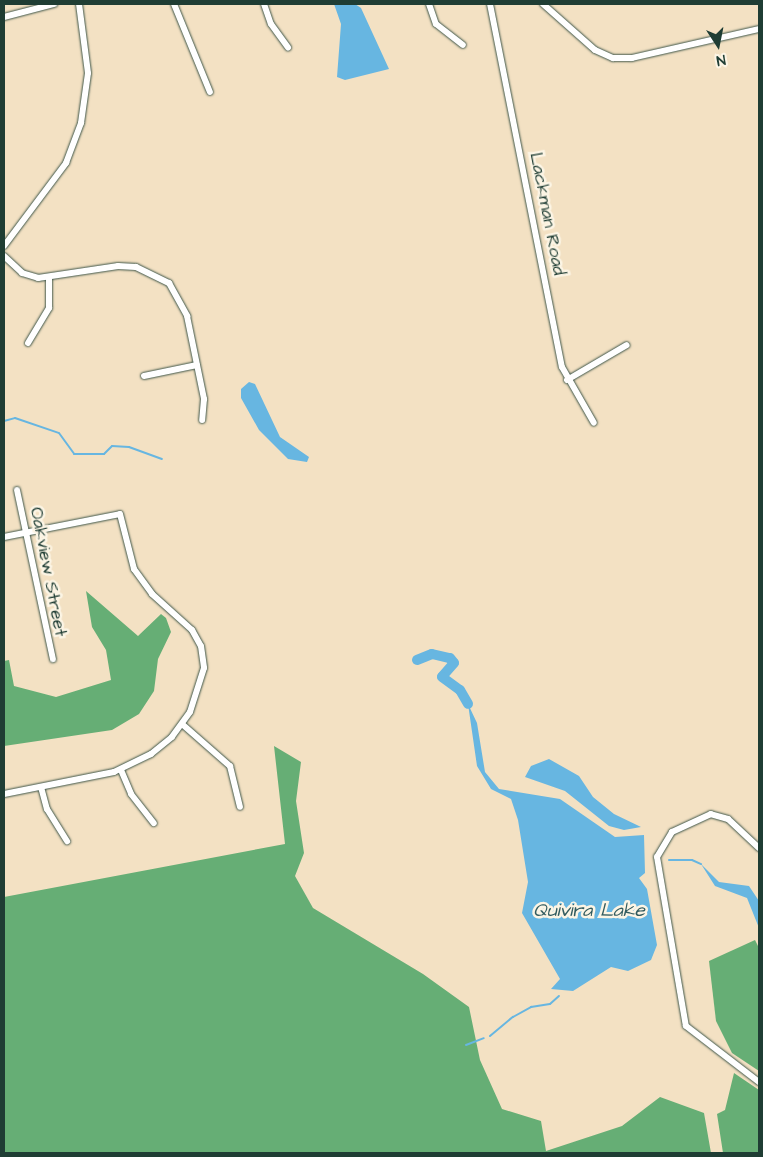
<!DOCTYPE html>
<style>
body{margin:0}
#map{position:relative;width:763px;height:1157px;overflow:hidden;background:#f3e1c3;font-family:"Architects Daughter",sans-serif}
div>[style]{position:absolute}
.forest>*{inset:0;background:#66ae75}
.water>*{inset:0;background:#67b6e1}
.stream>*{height:2px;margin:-1px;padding:0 1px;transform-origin:1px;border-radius:1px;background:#67b6e1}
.river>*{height:10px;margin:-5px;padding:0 5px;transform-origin:5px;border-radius:5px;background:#67b6e1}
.roads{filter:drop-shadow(0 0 1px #3f5649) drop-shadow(0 0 1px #3f5649)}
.minor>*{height:6px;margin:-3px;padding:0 3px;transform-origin:3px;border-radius:3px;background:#fff}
span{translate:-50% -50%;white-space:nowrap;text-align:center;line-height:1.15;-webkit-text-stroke:5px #fcf5e5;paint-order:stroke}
.street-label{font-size:18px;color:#1f3d34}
.water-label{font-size:19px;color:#315b5f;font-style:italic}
.frame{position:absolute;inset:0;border:5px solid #1f3d34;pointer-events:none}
.north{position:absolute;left:693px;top:20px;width:50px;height:50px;-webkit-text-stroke:4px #fcf5e5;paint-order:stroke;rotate:169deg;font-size:14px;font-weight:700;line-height:20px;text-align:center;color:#1f3d34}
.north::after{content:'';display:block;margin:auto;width:18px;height:22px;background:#1f3d34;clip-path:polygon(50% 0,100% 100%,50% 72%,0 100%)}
</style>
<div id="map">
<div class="forest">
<div style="clip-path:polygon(86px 591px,138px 636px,161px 614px,166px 618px,171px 632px,158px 659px,154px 691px,139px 714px,112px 730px,4px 746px,4px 661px,9px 660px,14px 686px,56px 697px,111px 680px,106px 650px,92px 627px)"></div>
<div style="clip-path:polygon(274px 746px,301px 762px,296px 801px,304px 853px,295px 876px,313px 908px,423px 974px,469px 1007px,480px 1060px,502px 1109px,541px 1121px,546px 1151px,622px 1126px,660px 1097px,704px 1113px,711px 1153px,4px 1153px,4px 897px,285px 844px)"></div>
<div style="clip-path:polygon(755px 940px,759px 948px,759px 1071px,732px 1053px,716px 1021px,709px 961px)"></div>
<div style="clip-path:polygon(734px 1073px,759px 1090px,759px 1153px,723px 1153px,717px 1114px,725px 1110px)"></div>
</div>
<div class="water">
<div style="clip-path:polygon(334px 4px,355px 4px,361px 8px,389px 69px,345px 80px,337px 77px,341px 24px)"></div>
<div style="clip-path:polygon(249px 382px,255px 384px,280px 437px,309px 457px,307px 462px,288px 459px,259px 430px,241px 398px,241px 389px)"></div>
<div style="clip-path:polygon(468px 704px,477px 723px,485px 772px,499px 789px,560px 799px,615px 837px,644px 835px,645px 873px,639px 878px,647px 889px,657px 945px,651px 960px,628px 971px,611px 967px,573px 991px,551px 989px,560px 979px,522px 913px,528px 882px,518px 820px,511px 799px,491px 789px,477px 766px)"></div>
<div style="clip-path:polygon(549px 759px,579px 776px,593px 797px,614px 814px,641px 827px,624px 830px,609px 826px,565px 791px,525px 777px,531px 766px)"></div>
<div style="clip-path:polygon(701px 864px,719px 882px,749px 886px,759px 901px,759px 928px,747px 898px,715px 886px)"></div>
</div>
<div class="stream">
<div style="left:4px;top:421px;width:11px;rotate:-15deg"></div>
<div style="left:15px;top:418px;width:46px;rotate:18.8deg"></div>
<div style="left:59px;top:433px;width:26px;rotate:54deg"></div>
<div style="left:74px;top:454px;width:30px"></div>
<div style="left:104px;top:454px;width:11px;rotate:-45deg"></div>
<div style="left:112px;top:446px;width:17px;rotate:3deg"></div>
<div style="left:129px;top:447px;width:35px;rotate:20deg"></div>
<div style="left:669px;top:860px;width:23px"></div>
<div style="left:692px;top:860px;width:10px;rotate:24deg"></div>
<div style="left:490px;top:1036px;width:30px;rotate:-40deg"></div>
<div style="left:513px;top:1017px;width:21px;rotate:-29deg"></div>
<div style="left:531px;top:1007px;width:19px;rotate:-9deg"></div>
<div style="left:550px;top:1004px;width:12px;rotate:-42deg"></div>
<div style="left:466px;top:1045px;width:19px;rotate:-21deg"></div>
</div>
<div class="river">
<div style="left:417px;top:660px;width:16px;rotate:-22deg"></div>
<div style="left:432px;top:654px;width:18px;rotate:13deg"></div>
<div style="left:450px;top:658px;width:6px;rotate:51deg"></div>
<div style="left:454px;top:663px;width:18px;rotate:131deg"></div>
<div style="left:442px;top:677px;width:22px;rotate:36deg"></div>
<div style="left:460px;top:690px;width:16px;rotate:60deg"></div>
</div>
<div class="roads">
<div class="minor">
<div style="left:174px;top:4px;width:95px;rotate:67.8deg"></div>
<div style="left:264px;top:4px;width:21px;rotate:71deg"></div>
<div style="left:271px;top:24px;width:29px;rotate:54deg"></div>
<div style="left:429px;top:4px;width:21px;rotate:71deg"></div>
<div style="left:436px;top:24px;width:34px;rotate:38deg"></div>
<div style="left:490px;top:4px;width:370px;rotate:78.8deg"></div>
<div style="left:562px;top:367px;width:64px;rotate:60.3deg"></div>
<div style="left:543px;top:4px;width:69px;rotate:41.5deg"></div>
<div style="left:595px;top:50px;width:20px;rotate:24deg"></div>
<div style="left:613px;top:58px;width:19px"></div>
<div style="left:632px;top:58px;width:130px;rotate:-12.9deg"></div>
<div style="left:4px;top:17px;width:52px;rotate:-14.6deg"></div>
<div style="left:4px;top:246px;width:104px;rotate:-53.2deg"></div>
<div style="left:66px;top:163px;width:43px;rotate:-69.4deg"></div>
<div style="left:81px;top:123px;width:50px;rotate:-82deg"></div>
<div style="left:88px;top:73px;width:70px;rotate:-97.4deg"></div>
<div style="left:4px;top:256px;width:25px;rotate:43deg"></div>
<div style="left:22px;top:273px;width:17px;rotate:17deg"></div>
<div style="left:38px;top:278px;width:81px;rotate:-8.5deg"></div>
<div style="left:118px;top:266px;width:18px;rotate:3deg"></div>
<div style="left:136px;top:267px;width:37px;rotate:26deg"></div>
<div style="left:169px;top:283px;width:38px;rotate:61deg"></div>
<div style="left:187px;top:316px;width:85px;rotate:78.4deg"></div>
<div style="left:204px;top:399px;width:21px;rotate:95deg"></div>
<div style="left:28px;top:343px;width:41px;rotate:-59deg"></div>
<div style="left:49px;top:308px;width:30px;rotate:-90deg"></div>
<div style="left:144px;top:376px;width:54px;rotate:-11.7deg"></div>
<div style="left:567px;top:380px;width:69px;rotate:-30.3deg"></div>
<div style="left:17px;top:490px;width:173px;rotate:78deg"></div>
<div style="left:4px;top:537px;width:118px;rotate:-11.2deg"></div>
<div style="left:120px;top:514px;width:57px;rotate:75.7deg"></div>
<div style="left:134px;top:569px;width:31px;rotate:54deg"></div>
<div style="left:152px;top:594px;width:54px;rotate:42deg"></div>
<div style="left:192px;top:630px;width:18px;rotate:61deg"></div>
<div style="left:201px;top:646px;width:22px;rotate:82deg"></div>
<div style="left:204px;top:668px;width:46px;rotate:107.7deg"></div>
<div style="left:190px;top:712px;width:31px;rotate:126deg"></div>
<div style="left:172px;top:737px;width:27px;rotate:141deg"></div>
<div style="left:151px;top:754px;width:41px;rotate:154.1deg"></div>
<div style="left:114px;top:772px;width:112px;rotate:168.7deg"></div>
<div style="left:182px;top:724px;width:64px;rotate:41.2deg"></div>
<div style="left:230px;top:766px;width:42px;rotate:76.3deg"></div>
<div style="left:121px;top:770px;width:26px;rotate:67deg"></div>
<div style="left:131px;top:794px;width:37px;rotate:52deg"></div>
<div style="left:41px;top:787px;width:23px;rotate:75deg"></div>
<div style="left:47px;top:809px;width:38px;rotate:58deg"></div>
<div style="left:759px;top:848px;width:42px;rotate:-136.9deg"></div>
<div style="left:728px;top:819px;width:18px;rotate:-164deg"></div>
<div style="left:711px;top:814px;width:43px;rotate:155.2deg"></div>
<div style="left:672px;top:832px;width:29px;rotate:121deg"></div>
<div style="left:657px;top:857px;width:171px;rotate:80.3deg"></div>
<div style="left:686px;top:1026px;width:92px;rotate:37.5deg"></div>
</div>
</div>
<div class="street-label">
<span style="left:547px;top:214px;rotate:79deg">Lackman Road</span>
<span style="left:48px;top:572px;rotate:79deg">Oakview Street</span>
</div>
<div class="water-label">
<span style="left:589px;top:911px">Quivira Lake</span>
</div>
<div class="frame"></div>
<div class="north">N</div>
</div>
